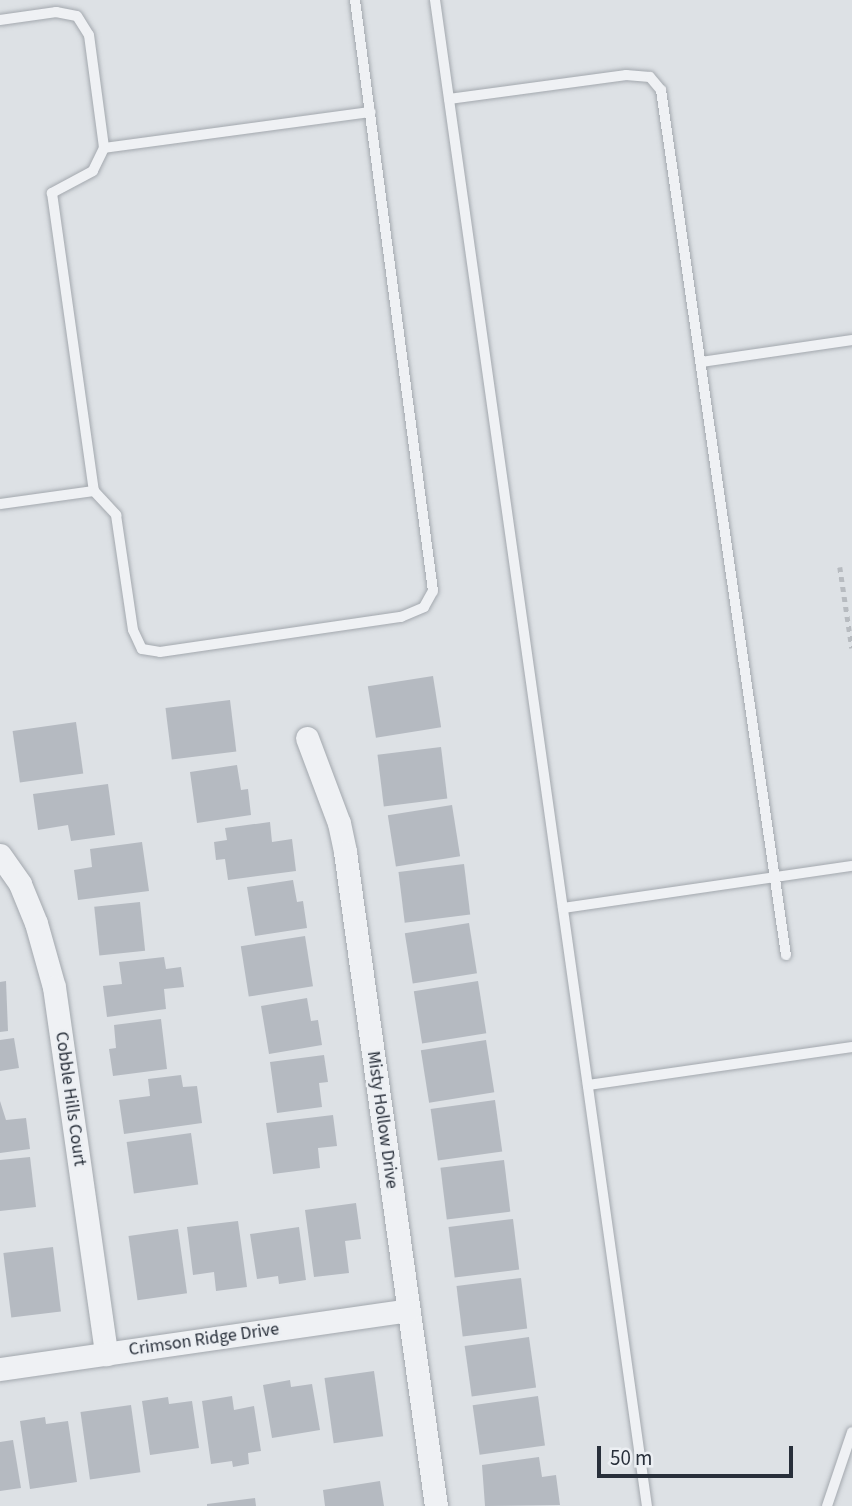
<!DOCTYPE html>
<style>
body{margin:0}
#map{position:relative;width:852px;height:1506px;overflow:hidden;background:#dde1e5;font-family:"Source Sans 3",sans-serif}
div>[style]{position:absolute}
.building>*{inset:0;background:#b5bac1;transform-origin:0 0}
.path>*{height:4.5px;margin-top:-2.25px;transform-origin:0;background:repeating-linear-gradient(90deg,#b7bbc0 0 5px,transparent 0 10px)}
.roads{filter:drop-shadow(0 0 2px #a3a8ae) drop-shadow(0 0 2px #a3a8ae)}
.lane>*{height:10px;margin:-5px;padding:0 5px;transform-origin:5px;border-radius:5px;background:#eff1f4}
.street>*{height:23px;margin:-11.5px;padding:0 11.5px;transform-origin:11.5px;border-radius:11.5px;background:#eff1f4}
span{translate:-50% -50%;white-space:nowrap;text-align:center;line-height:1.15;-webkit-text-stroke:5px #eceff3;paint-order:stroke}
.street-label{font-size:18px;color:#282f3a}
.scale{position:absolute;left:597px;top:1446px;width:196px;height:32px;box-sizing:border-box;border:4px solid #282f3a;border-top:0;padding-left:9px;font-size:21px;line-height:24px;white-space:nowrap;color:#282f3a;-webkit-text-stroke:5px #eceff3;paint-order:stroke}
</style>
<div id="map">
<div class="building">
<div style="left:433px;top:676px;width:52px;height:66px;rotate:81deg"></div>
<div style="left:230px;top:700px;width:52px;height:65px;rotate:83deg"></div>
<div style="left:76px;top:722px;width:52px;height:64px;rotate:82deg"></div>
<div style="left:441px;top:747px;width:52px;height:64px;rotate:83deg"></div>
<div style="clip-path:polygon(237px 765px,241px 790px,248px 789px,251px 815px,197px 823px,190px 772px)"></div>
<div style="clip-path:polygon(108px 784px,115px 835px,71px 841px,68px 825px,38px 830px,33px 794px)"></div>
<div style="left:452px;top:805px;width:52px;height:65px;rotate:81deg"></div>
<div style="clip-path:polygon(270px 822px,272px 842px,292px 839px,296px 871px,228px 880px,225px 859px,216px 860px,214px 842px,227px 840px,225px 828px)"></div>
<div style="clip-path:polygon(142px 842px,149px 891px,78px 900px,74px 870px,92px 867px,90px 849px)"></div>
<div style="left:464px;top:864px;width:51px;height:66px;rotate:83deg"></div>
<div style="clip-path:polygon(293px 880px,297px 902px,303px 901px,307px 928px,255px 936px,247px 887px)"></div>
<div style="left:140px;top:902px;width:49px;height:46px;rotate:84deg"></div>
<div style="left:469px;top:923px;width:51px;height:65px;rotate:81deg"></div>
<div style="left:305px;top:936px;width:51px;height:65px;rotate:81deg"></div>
<div style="clip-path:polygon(164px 957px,166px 969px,181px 967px,184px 987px,164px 989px,166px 1009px,107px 1017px,103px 986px,122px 984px,119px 962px)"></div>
<div style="clip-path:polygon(6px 981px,8px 1031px,0 1032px,0 982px)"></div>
<div style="left:478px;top:981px;width:53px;height:65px;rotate:81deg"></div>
<div style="clip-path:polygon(307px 998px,311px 1021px,318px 1020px,322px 1045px,269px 1054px,261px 1006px)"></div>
<div style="clip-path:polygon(161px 1019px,167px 1069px,113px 1076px,109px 1049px,116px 1048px,114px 1025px)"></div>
<div style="clip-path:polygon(14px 1038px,19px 1068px,0 1071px,0 1040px)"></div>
<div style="left:486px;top:1040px;width:53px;height:66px;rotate:81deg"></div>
<div style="clip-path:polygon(324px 1055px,328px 1082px,319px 1083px,322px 1107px,277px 1113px,270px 1062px)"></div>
<div style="clip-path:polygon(181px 1075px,183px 1087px,197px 1086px,202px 1123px,124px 1134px,119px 1100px,150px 1096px,148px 1079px)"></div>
<div style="left:495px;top:1100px;width:52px;height:65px;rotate:82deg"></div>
<div style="clip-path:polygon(0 1101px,6px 1120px,26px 1118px,30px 1149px,0 1153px)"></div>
<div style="clip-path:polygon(333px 1115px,337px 1146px,318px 1148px,320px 1168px,273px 1174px,266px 1123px)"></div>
<div style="left:191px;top:1133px;width:52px;height:65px;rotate:82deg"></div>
<div style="clip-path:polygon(30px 1157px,36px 1207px,0 1211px,0 1160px)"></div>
<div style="left:504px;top:1160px;width:52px;height:64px;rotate:83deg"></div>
<div style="clip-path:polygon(356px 1203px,361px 1239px,345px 1241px,349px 1273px,314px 1277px,305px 1210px)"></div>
<div style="left:513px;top:1219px;width:51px;height:65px;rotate:83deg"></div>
<div style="clip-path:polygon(238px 1221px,247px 1287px,216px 1291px,214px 1272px,193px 1275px,187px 1227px)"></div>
<div style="clip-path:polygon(299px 1227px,306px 1280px,279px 1284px,278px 1276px,257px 1279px,250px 1234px)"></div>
<div style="left:178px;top:1229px;width:65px;height:50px;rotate:82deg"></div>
<div style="left:53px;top:1247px;width:65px;height:50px;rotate:83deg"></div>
<div style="left:521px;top:1278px;width:51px;height:65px;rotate:83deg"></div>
<div style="left:529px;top:1337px;width:51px;height:65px;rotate:82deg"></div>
<div style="left:374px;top:1371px;width:66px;height:50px;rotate:82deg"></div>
<div style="clip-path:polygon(290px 1380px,291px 1387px,312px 1384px,320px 1430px,272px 1438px,263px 1385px)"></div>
<div style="clip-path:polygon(232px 1396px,234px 1410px,254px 1406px,261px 1451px,248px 1453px,249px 1464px,233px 1467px,232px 1461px,211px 1464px,202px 1401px)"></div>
<div style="left:538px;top:1396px;width:50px;height:66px;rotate:82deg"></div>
<div style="clip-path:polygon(168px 1397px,169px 1404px,192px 1401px,199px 1448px,150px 1455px,142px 1401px)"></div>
<div style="left:131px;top:1405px;width:68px;height:51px;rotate:82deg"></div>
<div style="clip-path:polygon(45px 1417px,46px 1424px,68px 1421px,77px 1482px,30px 1489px,20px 1421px)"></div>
<div style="clip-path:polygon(13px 1440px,21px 1488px,0 1491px,0 1442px)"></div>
<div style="clip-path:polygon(539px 1457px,542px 1477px,556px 1475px,560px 1505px,485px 1506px,482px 1465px)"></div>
<div style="clip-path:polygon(380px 1481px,384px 1506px,325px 1506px,323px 1490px)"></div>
<div style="clip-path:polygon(255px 1498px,256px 1506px,207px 1506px,207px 1504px)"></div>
</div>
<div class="path">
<div style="left:840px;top:567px;width:82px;rotate:81.6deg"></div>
</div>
<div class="roads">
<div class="lane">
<div style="left:435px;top:0;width:1521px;rotate:81.99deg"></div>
<div style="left:0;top:20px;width:57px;rotate:-8.1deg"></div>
<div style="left:56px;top:12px;width:21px;rotate:11deg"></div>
<div style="left:77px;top:16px;width:22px;rotate:58deg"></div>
<div style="left:89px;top:35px;width:114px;rotate:82.4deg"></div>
<div style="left:104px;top:148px;width:25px;rotate:116deg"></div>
<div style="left:93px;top:171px;width:47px;rotate:151.8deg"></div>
<div style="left:52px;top:193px;width:301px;rotate:82deg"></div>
<div style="left:94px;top:491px;width:33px;rotate:47deg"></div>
<div style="left:116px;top:515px;width:116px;rotate:81.6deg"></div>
<div style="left:133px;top:630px;width:21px;rotate:65deg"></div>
<div style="left:142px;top:649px;width:18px;rotate:9deg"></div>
<div style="left:160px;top:652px;width:244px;rotate:-8.3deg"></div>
<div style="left:401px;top:617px;width:25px;rotate:-23deg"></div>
<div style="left:424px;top:607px;width:18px;rotate:-61deg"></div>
<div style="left:433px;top:591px;width:596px;rotate:-97.52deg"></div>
<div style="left:449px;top:99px;width:179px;rotate:-7.7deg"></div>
<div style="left:626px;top:75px;width:24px;rotate:5deg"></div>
<div style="left:650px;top:77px;width:17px;rotate:50deg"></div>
<div style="left:661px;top:90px;width:874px;rotate:81.78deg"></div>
<div style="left:104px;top:148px;width:269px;rotate:-7.7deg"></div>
<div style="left:701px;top:362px;width:153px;rotate:-8.3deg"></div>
<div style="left:0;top:504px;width:95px;rotate:-7.9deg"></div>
<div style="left:563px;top:908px;width:292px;rotate:-8.3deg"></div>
<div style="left:588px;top:1085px;width:267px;rotate:-8.2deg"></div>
<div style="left:827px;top:1506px;width:78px;rotate:-71.3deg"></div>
</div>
<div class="street">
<div style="left:307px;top:738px;width:91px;rotate:69.4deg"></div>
<div style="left:339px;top:823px;width:30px;rotate:78deg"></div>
<div style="left:345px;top:852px;width:660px;rotate:82.08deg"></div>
<div style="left:0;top:855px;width:35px;rotate:55deg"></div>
<div style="left:20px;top:884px;width:42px;rotate:67.7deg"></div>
<div style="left:36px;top:923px;width:66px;rotate:74.3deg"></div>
<div style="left:54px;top:987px;width:371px;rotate:81.9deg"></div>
<div style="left:0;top:1369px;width:412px;rotate:-8.2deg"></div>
</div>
</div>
<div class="street-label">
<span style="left:70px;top:1099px;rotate:82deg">Cobble Hills Court</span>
<span style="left:382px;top:1120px;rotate:82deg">Misty Hollow Drive</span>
<span style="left:204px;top:1340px;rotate:-8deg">Crimson Ridge Drive</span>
</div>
<div class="scale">50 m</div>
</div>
